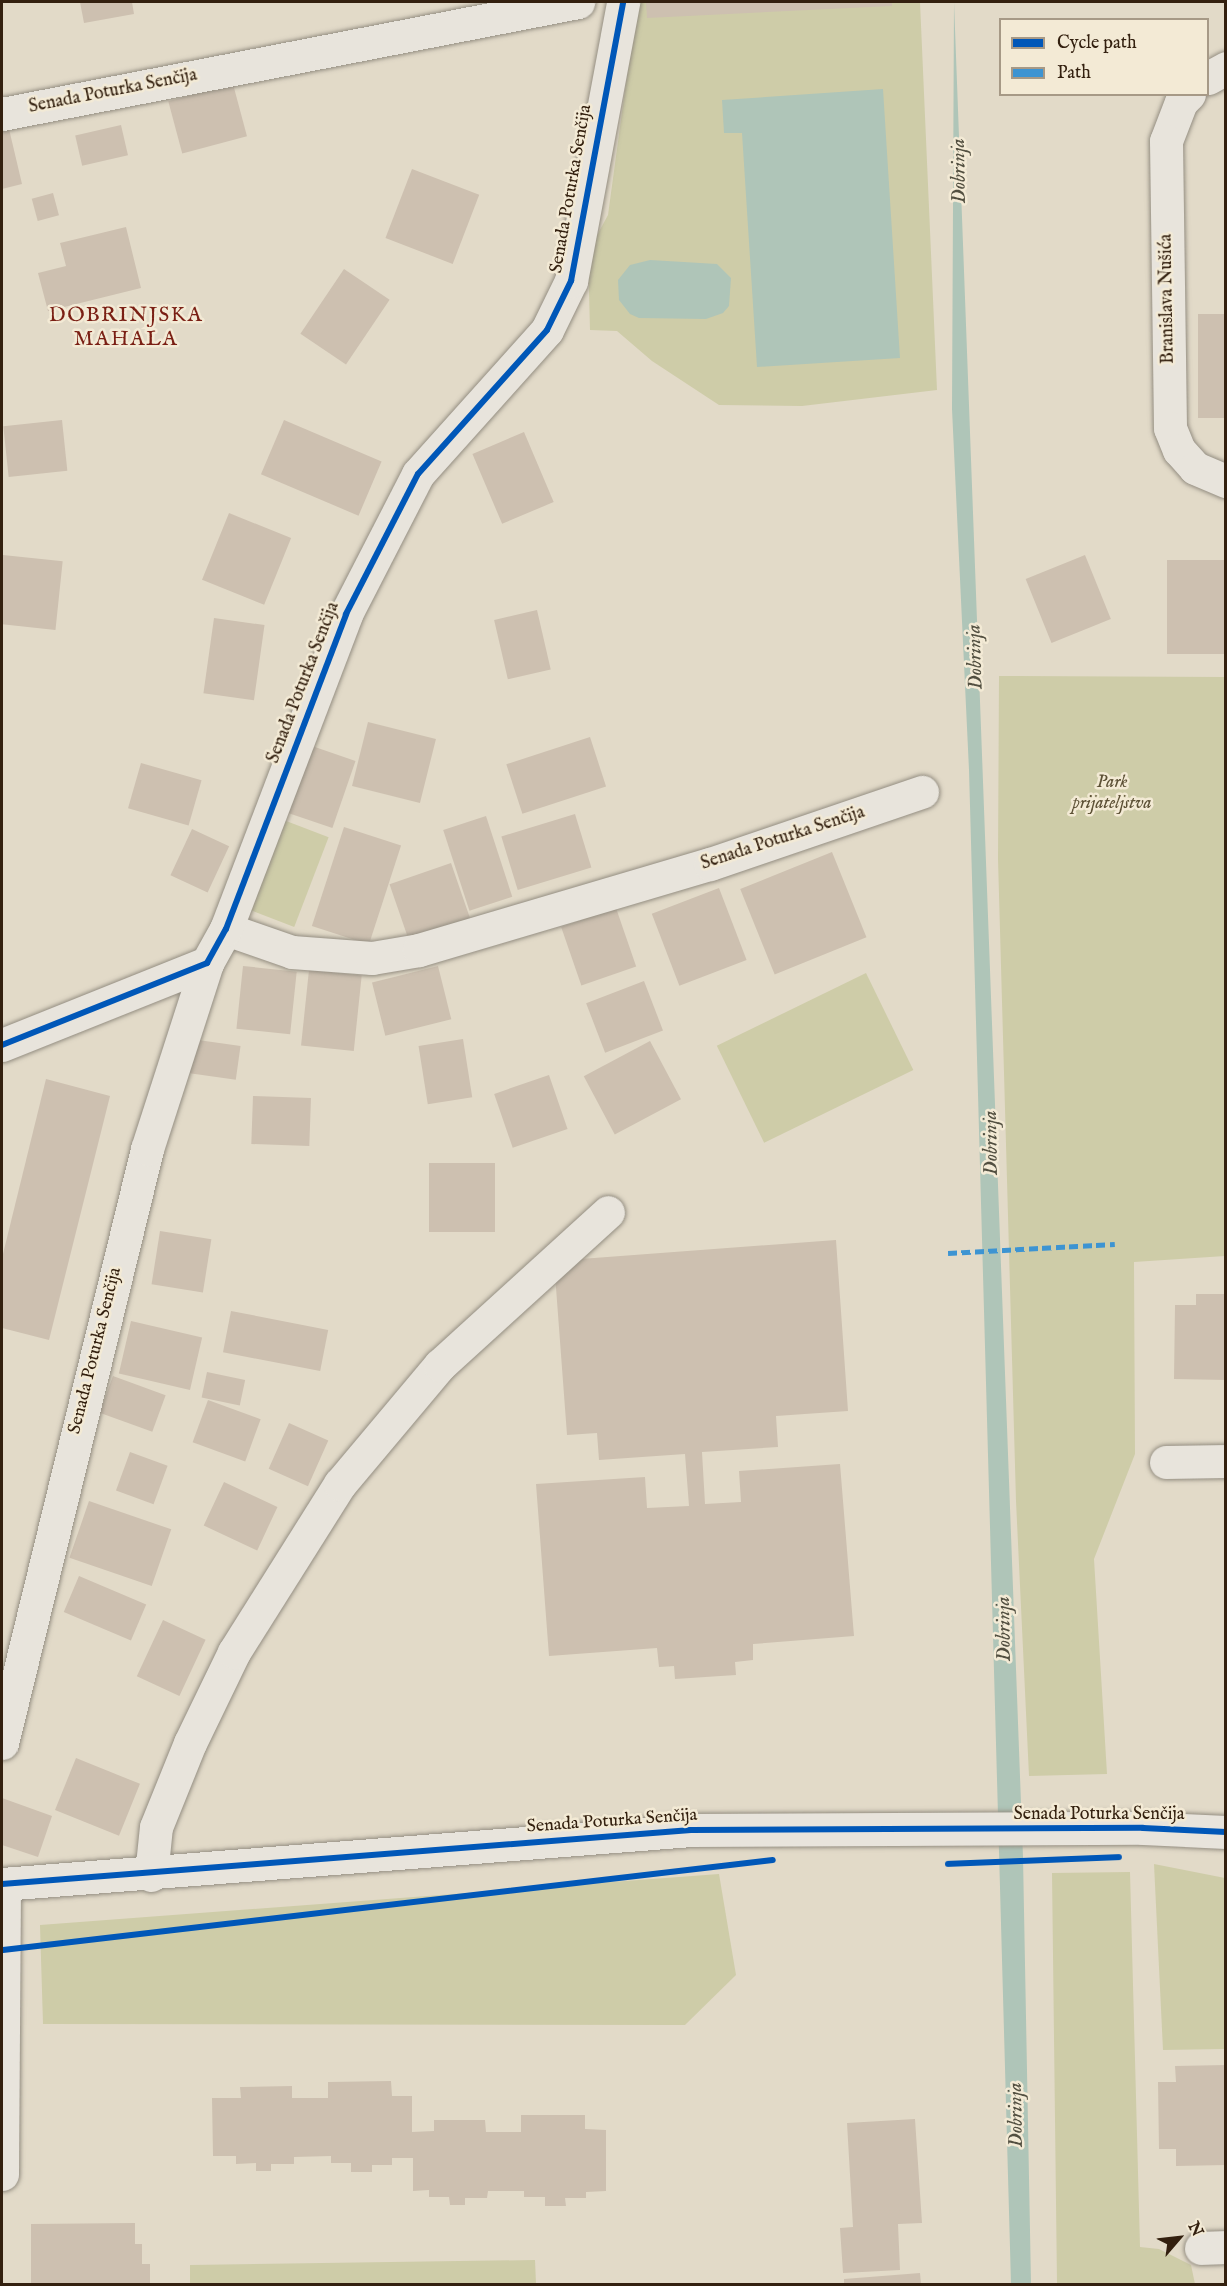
<!DOCTYPE html>
<meta charset="utf-8">
<style>
body{margin:0}
#map{position:relative;width:1227px;height:2286px;overflow:hidden;background:#e2dac8;font-family:"IM FELL English",serif}
div>[style]{position:absolute}
.green>*{inset:0;background:#cecca8;transform-origin:0 0}
.water>*{inset:0;background:#afc5b8}
.building>*{inset:0;background:#cdc0b0;transform-origin:0 0}
.roads{filter:drop-shadow(0 0 2px #948e82) drop-shadow(0 0 2px #948e82)}
.street>*{height:33px;margin:-16.5px;padding:0 16.5px;transform-origin:16.5px;border-radius:16.5px;background:#e8e4dc}
.secondary>*{height:33px;margin:-16.5px;padding:0 16.5px;transform-origin:16.5px;border-radius:16.5px;background:#e8e4dc}
.quiet>*{height:4.5px;margin-top:-2.25px;transform-origin:0;background:repeating-linear-gradient(90deg,#3d94d2 0 9px,transparent 0 13.5px)}
.cycleway>*{height:6px;margin:-3px;padding:0 3px;transform-origin:3px;border-radius:3px;background:#0057b8}
span{translate:-50% -50%;white-space:nowrap;text-align:center;line-height:1.15;-webkit-text-stroke:5px #f3ead5;paint-order:stroke}
.street-label{font-size:18px;color:#33200f}
.park-label{font-size:18px;color:#5c5035;font-style:italic}
.water-label{font-size:20px;color:#524f40;font-style:italic}
.quarter-label{font-size:21px;color:#7a1f14;letter-spacing:1.5px}
.frame{position:absolute;inset:0;border:3px solid #33200f;pointer-events:none}
.legend{position:absolute;left:999px;top:18px;width:210px;height:78px;box-sizing:border-box;background:#f3ead5;border:2px solid #a69986;margin:0;padding:8px 10px;list-style:none;font-size:18px;color:#33200f}
.legend li{display:flex;align-items:center;gap:12px;height:30px}
.legend b{width:30px;border:2px solid #a69986}
.north{position:absolute;left:1149px;top:2208px;width:60px;height:60px;-webkit-text-stroke:4px #f3ead5;paint-order:stroke;rotate:62deg;font-size:16px;font-weight:700;line-height:24px;text-align:center;color:#33200f}
.north::after{content:'';display:block;margin:auto;width:21px;height:27px;background:#33200f;clip-path:polygon(50% 0,100% 100%,50% 72%,0 100%)}
</style>
<div id="map">
<div class="green">
<div style="clip-path:polygon(637px 2px,920px 2px,937px 390px,802px 406px,719px 405px,652px 361px,617px 331px,590px 330px,588px 252px,608px 215px)"></div>
<div style="clip-path:polygon(999px 676px,1225px 677px,1225px 1256px,1134px 1262px,1135px 1454px,1094px 1559px,1107px 1774px,1029px 1776px,1016px 1501px,998px 859px)"></div>
<div style="left:281px;top:819px;width:51px;height:96px;rotate:21deg"></div>
<div style="left:866px;top:973px;width:108px;height:166px;rotate:64deg"></div>
<div style="clip-path:polygon(1154px 1864px,1225px 1878px,1225px 2049px,1163px 2050px)"></div>
<div style="clip-path:polygon(1130px 1872px,1140px 2247px,1159px 2249px,1191px 2265px,1195px 2284px,1057px 2284px,1052px 1873px)"></div>
<div style="clip-path:polygon(719px 1874px,736px 1975px,685px 2025px,43px 2024px,40px 1925px)"></div>
<div style="clip-path:polygon(535px 2260px,536px 2284px,190px 2284px,190px 2265px)"></div>
</div>
<div class="water">
<div style="clip-path:polygon(954px 2px,1023px 1857px,1031px 2284px,1011px 2284px,969px 770px,952px 409px)"></div>
<div style="clip-path:polygon(883px 89px,900px 358px,757px 367px,742px 133px,724px 133px,722px 100px)"></div>
<div style="clip-path:polygon(650px 260px,717px 264px,731px 278px,729px 306px,723px 313px,706px 319px,639px 318px,630px 314px,619px 300px,618px 280px,630px 265px)"></div>
</div>
<div class="building">
<div style="clip-path:polygon(80px 2px,132px 2px,134px 14px,84px 23px)"></div>
<div style="clip-path:polygon(646px 2px,892px 2px,892px 6px,647px 18px)"></div>
<div style="left:233px;top:84px;width:54px;height:67px;rotate:75deg"></div>
<div style="left:121px;top:125px;width:31px;height:47px;rotate:77deg"></div>
<div style="clip-path:polygon(9px 129px,22px 184px,2px 189px,2px 131px)"></div>
<div style="left:412px;top:169px;width:72px;height:74px;rotate:21deg"></div>
<div style="left:53px;top:193px;width:23px;height:22px;rotate:75deg"></div>
<div style="clip-path:polygon(126px 227px,141px 288px,48px 311px,38px 273px,66px 266px,60px 243px)"></div>
<div style="left:344px;top:269px;width:55px;height:78px;rotate:34deg"></div>
<div style="left:1198px;top:314px;width:28px;height:104px"></div>
<div style="left:62px;top:420px;width:51px;height:59px;rotate:84deg"></div>
<div style="left:284px;top:420px;width:106px;height:59px;rotate:23deg"></div>
<div style="left:524px;top:432px;width:76px;height:56px;rotate:67deg"></div>
<div style="left:229px;top:513px;width:67px;height:72px;rotate:22deg"></div>
<div style="left:3px;top:555px;width:60px;height:69px;rotate:6deg"></div>
<div style="left:1085px;top:555px;width:69px;height:64px;rotate:68deg"></div>
<div style="left:1167px;top:560px;width:59px;height:94px"></div>
<div style="left:537px;top:610px;width:61px;height:44px;rotate:77deg"></div>
<div style="left:214px;top:618px;width:51px;height:76px;rotate:8deg"></div>
<div style="left:368px;top:722px;width:70px;height:66px;rotate:14deg"></div>
<div style="left:590px;top:737px;width:52px;height:88px;rotate:72deg"></div>
<div style="left:312px;top:746px;width:46px;height:71px;rotate:19deg"></div>
<div style="left:141px;top:763px;width:63px;height:47px;rotate:16deg"></div>
<div style="left:575px;top:814px;width:56px;height:77px;rotate:73deg"></div>
<div style="left:486px;top:816px;width:85px;height:45px;rotate:72deg"></div>
<div style="left:344px;top:827px;width:60px;height:104px;rotate:18deg"></div>
<div style="left:192px;top:829px;width:41px;height:51px;rotate:25deg"></div>
<div style="left:832px;top:852px;width:92px;height:99px;rotate:68deg"></div>
<div style="left:451px;top:863px;width:59px;height:65px;rotate:71deg"></div>
<div style="left:719px;top:888px;width:77px;height:72px;rotate:69deg"></div>
<div style="left:616px;top:908px;width:62px;height:58px;rotate:71deg"></div>
<div style="left:243px;top:966px;width:54px;height:63px;rotate:6deg"></div>
<div style="left:438px;top:966px;width:55px;height:68px;rotate:76deg"></div>
<div style="left:309px;top:970px;width:53px;height:76px;rotate:6deg"></div>
<div style="left:644px;top:981px;width:53px;height:62px;rotate:69deg"></div>
<div style="left:191px;top:1039px;width:50px;height:34px;rotate:8deg"></div>
<div style="left:463px;top:1039px;width:59px;height:45px;rotate:81deg"></div>
<div style="left:650px;top:1041px;width:66px;height:75px;rotate:62deg"></div>
<div style="left:549px;top:1075px;width:57px;height:58px;rotate:71deg"></div>
<div style="clip-path:polygon(46px 1079px,110px 1096px,49px 1340px,2px 1328px,2px 1258px)"></div>
<div style="left:253px;top:1096px;width:58px;height:48px;rotate:2deg"></div>
<div style="left:429px;top:1163px;width:66px;height:69px"></div>
<div style="left:160px;top:1231px;width:52px;height:54px;rotate:9deg"></div>
<div style="clip-path:polygon(836px 1240px,848px 1411px,776px 1416px,778px 1447px,702px 1452px,705px 1504px,741px 1502px,739px 1471px,840px 1464px,854px 1636px,753px 1644px,753px 1660px,735px 1662px,736px 1675px,675px 1679px,674px 1666px,659px 1667px,657px 1648px,549px 1656px,536px 1484px,645px 1477px,647px 1508px,689px 1506px,685px 1454px,599px 1460px,597px 1433px,567px 1435px,554px 1261px)"></div>
<div style="clip-path:polygon(1196px 1294px,1226px 1294px,1226px 1380px,1174px 1379px,1175px 1305px,1196px 1305px)"></div>
<div style="left:231px;top:1311px;width:99px;height:42px;rotate:11deg"></div>
<div style="left:131px;top:1321px;width:73px;height:54px;rotate:13deg"></div>
<div style="left:207px;top:1372px;width:39px;height:26px;rotate:12deg"></div>
<div style="left:113px;top:1376px;width:56px;height:39px;rotate:20deg"></div>
<div style="left:208px;top:1400px;width:56px;height:45px;rotate:20deg"></div>
<div style="left:289px;top:1423px;width:43px;height:50px;rotate:24deg"></div>
<div style="left:130px;top:1452px;width:40px;height:41px;rotate:20deg"></div>
<div style="left:224px;top:1482px;width:59px;height:48px;rotate:25deg"></div>
<div style="left:89px;top:1501px;width:87px;height:60px;rotate:19deg"></div>
<div style="left:79px;top:1576px;width:73px;height:39px;rotate:23deg"></div>
<div style="left:163px;top:1620px;width:47px;height:62px;rotate:25deg"></div>
<div style="left:76px;top:1758px;width:69px;height:56px;rotate:22deg"></div>
<div style="clip-path:polygon(2px 1798px,52px 1816px,38px 1857px,2px 1845px)"></div>
<div style="clip-path:polygon(1226px 2065px,1226px 2165px,1176px 2166px,1176px 2149px,1159px 2149px,1158px 2082px,1176px 2082px,1175px 2066px)"></div>
<div style="clip-path:polygon(391px 2081px,392px 2096px,412px 2096px,412px 2132px,434px 2131px,434px 2120px,485px 2120px,486px 2132px,521px 2132px,521px 2115px,585px 2115px,585px 2129px,606px 2130px,606px 2191px,586px 2192px,586px 2198px,565px 2198px,566px 2206px,545px 2206px,545px 2197px,524px 2197px,524px 2191px,488px 2191px,487px 2198px,465px 2198px,465px 2205px,450px 2205px,449px 2197px,429px 2197px,429px 2190px,413px 2191px,413px 2158px,392px 2158px,392px 2165px,372px 2165px,372px 2172px,351px 2172px,351px 2163px,331px 2163px,331px 2156px,294px 2157px,294px 2164px,271px 2164px,271px 2171px,256px 2171px,256px 2163px,236px 2164px,236px 2156px,213px 2156px,212px 2098px,241px 2098px,240px 2087px,292px 2086px,292px 2098px,328px 2098px,328px 2082px)"></div>
<div style="clip-path:polygon(915px 2119px,922px 2223px,898px 2224px,900px 2270px,843px 2273px,840px 2228px,853px 2227px,847px 2123px)"></div>
<div style="clip-path:polygon(135px 2223px,135px 2244px,142px 2244px,142px 2264px,150px 2264px,150px 2284px,31px 2284px,31px 2224px)"></div>
<div style="clip-path:polygon(920px 2273px,921px 2284px,844px 2284px,844px 2279px)"></div>
</div>
<div class="roads">
<div class="street">
<div style="left:1208px;top:78px;width:21px;rotate:-29deg"></div>
<div style="left:1189px;top:94px;width:11px;rotate:135deg"></div>
<div style="left:1181px;top:102px;width:42px;rotate:111deg"></div>
<div style="left:1166px;top:141px;width:287px;rotate:89.2deg"></div>
<div style="left:1170px;top:428px;width:24px;rotate:68deg"></div>
<div style="left:1179px;top:450px;width:24px;rotate:48deg"></div>
<div style="left:1195px;top:468px;width:34px;rotate:23deg"></div>
<div style="left:2px;top:114px;width:587px;rotate:-11deg"></div>
<div style="left:226px;top:929px;width:70px;rotate:19.2deg"></div>
<div style="left:292px;top:952px;width:80px;rotate:4.3deg"></div>
<div style="left:372px;top:958px;width:48px;rotate:-9.7deg"></div>
<div style="left:419px;top:950px;width:303px;rotate:-16.5deg"></div>
<div style="left:710px;top:864px;width:224px;rotate:-18.8deg"></div>
<div style="left:2px;top:1045px;width:221px;rotate:-21.8deg"></div>
<div style="left:207px;top:963px;width:39px;rotate:-61deg"></div>
<div style="left:226px;top:929px;width:337px;rotate:-69.1deg"></div>
<div style="left:346px;top:614px;width:157px;rotate:-62.8deg"></div>
<div style="left:418px;top:474px;width:193px;rotate:-48.1deg"></div>
<div style="left:547px;top:330px;width:55px;rotate:-63.9deg"></div>
<div style="left:571px;top:281px;width:284px;rotate:-79.4deg"></div>
<div style="left:1166px;top:1462px;width:60px;rotate:-1deg"></div>
<div style="left:2px;top:1743px;width:611px;rotate:-76.28deg"></div>
<div style="left:147px;top:1149px;width:195px;rotate:-72.1deg"></div>
<div style="left:151px;top:1875px;width:48px;rotate:-84.1deg"></div>
<div style="left:156px;top:1827px;width:91px;rotate:-68deg"></div>
<div style="left:190px;top:1743px;width:101px;rotate:-64.2deg"></div>
<div style="left:234px;top:1652px;width:199px;rotate:-57.8deg"></div>
<div style="left:340px;top:1484px;width:155px;rotate:-50deg"></div>
<div style="left:440px;top:1365px;width:227px;rotate:-42.3deg"></div>
<div style="left:2px;top:2174px;width:290px;rotate:-89.6deg"></div>
<div style="left:1201px;top:2248px;width:25px;rotate:-2deg"></div>
</div>
<div class="secondary">
<div style="left:2px;top:1884px;width:691px;rotate:-4.48deg"></div>
<div style="left:691px;top:1830px;width:452px;rotate:-0.3deg"></div>
<div style="left:1143px;top:1828px;width:83px;rotate:2.8deg"></div>
</div>
</div>
<div class="quiet">
<div style="left:948px;top:1253px;width:167px;rotate:-3.1deg"></div>
</div>
<div class="cycleway">
<div style="left:2px;top:1045px;width:221px;rotate:-21.8deg"></div>
<div style="left:207px;top:963px;width:39px;rotate:-61deg"></div>
<div style="left:226px;top:929px;width:337px;rotate:-69.1deg"></div>
<div style="left:346px;top:614px;width:157px;rotate:-62.8deg"></div>
<div style="left:418px;top:474px;width:193px;rotate:-48.1deg"></div>
<div style="left:547px;top:330px;width:55px;rotate:-63.9deg"></div>
<div style="left:571px;top:281px;width:284px;rotate:-79.4deg"></div>
<div style="left:948px;top:1864px;width:171px;rotate:-2.3deg"></div>
<div style="left:2px;top:1884px;width:691px;rotate:-4.48deg"></div>
<div style="left:691px;top:1830px;width:452px;rotate:-0.3deg"></div>
<div style="left:1143px;top:1828px;width:83px;rotate:2.8deg"></div>
<div style="left:3px;top:1950px;width:775px;rotate:-6.67deg"></div>
</div>
<div class="street-label">
<span style="left:113px;top:92px;rotate:-11deg">Senada Poturka Senčija</span>
<span style="left:572px;top:189px;rotate:-80deg">Senada Poturka Senčija</span>
<span style="left:1168px;top:299px;rotate:-91deg">Branislava Nušića</span>
<span style="left:304px;top:683px;rotate:-69deg">Senada Poturka Senčija</span>
<span style="left:783px;top:839px;rotate:-18deg">Senada Poturka Senčija</span>
<span style="left:96px;top:1351px;rotate:-76deg">Senada Poturka Senčija</span>
<span style="left:1099px;top:1815px">Senada Poturka Senčija</span>
<span style="left:612px;top:1822px;rotate:-4deg">Senada Poturka Senčija</span>
</div>
<div class="park-label">
<span style="left:1112px;top:794px">Park<br>prijateljstva</span>
</div>
<div class="water-label">
<span style="left:959px;top:171px;rotate:-91deg">Dobrinja</span>
<span style="left:975px;top:657px;rotate:-92deg">Dobrinja</span>
<span style="left:991px;top:1143px;rotate:-91deg">Dobrinja</span>
<span style="left:1004px;top:1629px;rotate:-91deg">Dobrinja</span>
<span style="left:1016px;top:2115px;rotate:-91deg">Dobrinja</span>
</div>
<div class="quarter-label">
<span style="left:126px;top:328px">DOBRINJSKA<br>MAHALA</span>
</div>
<div class="frame"></div>
<ul class="legend">
<li><b style="height:8px;background:#0057b8"></b>Cycle path</li>
<li><b style="height:8px;background:#3d94d2"></b>Path</li>
</ul>
<div class="north">N</div>
</div>
